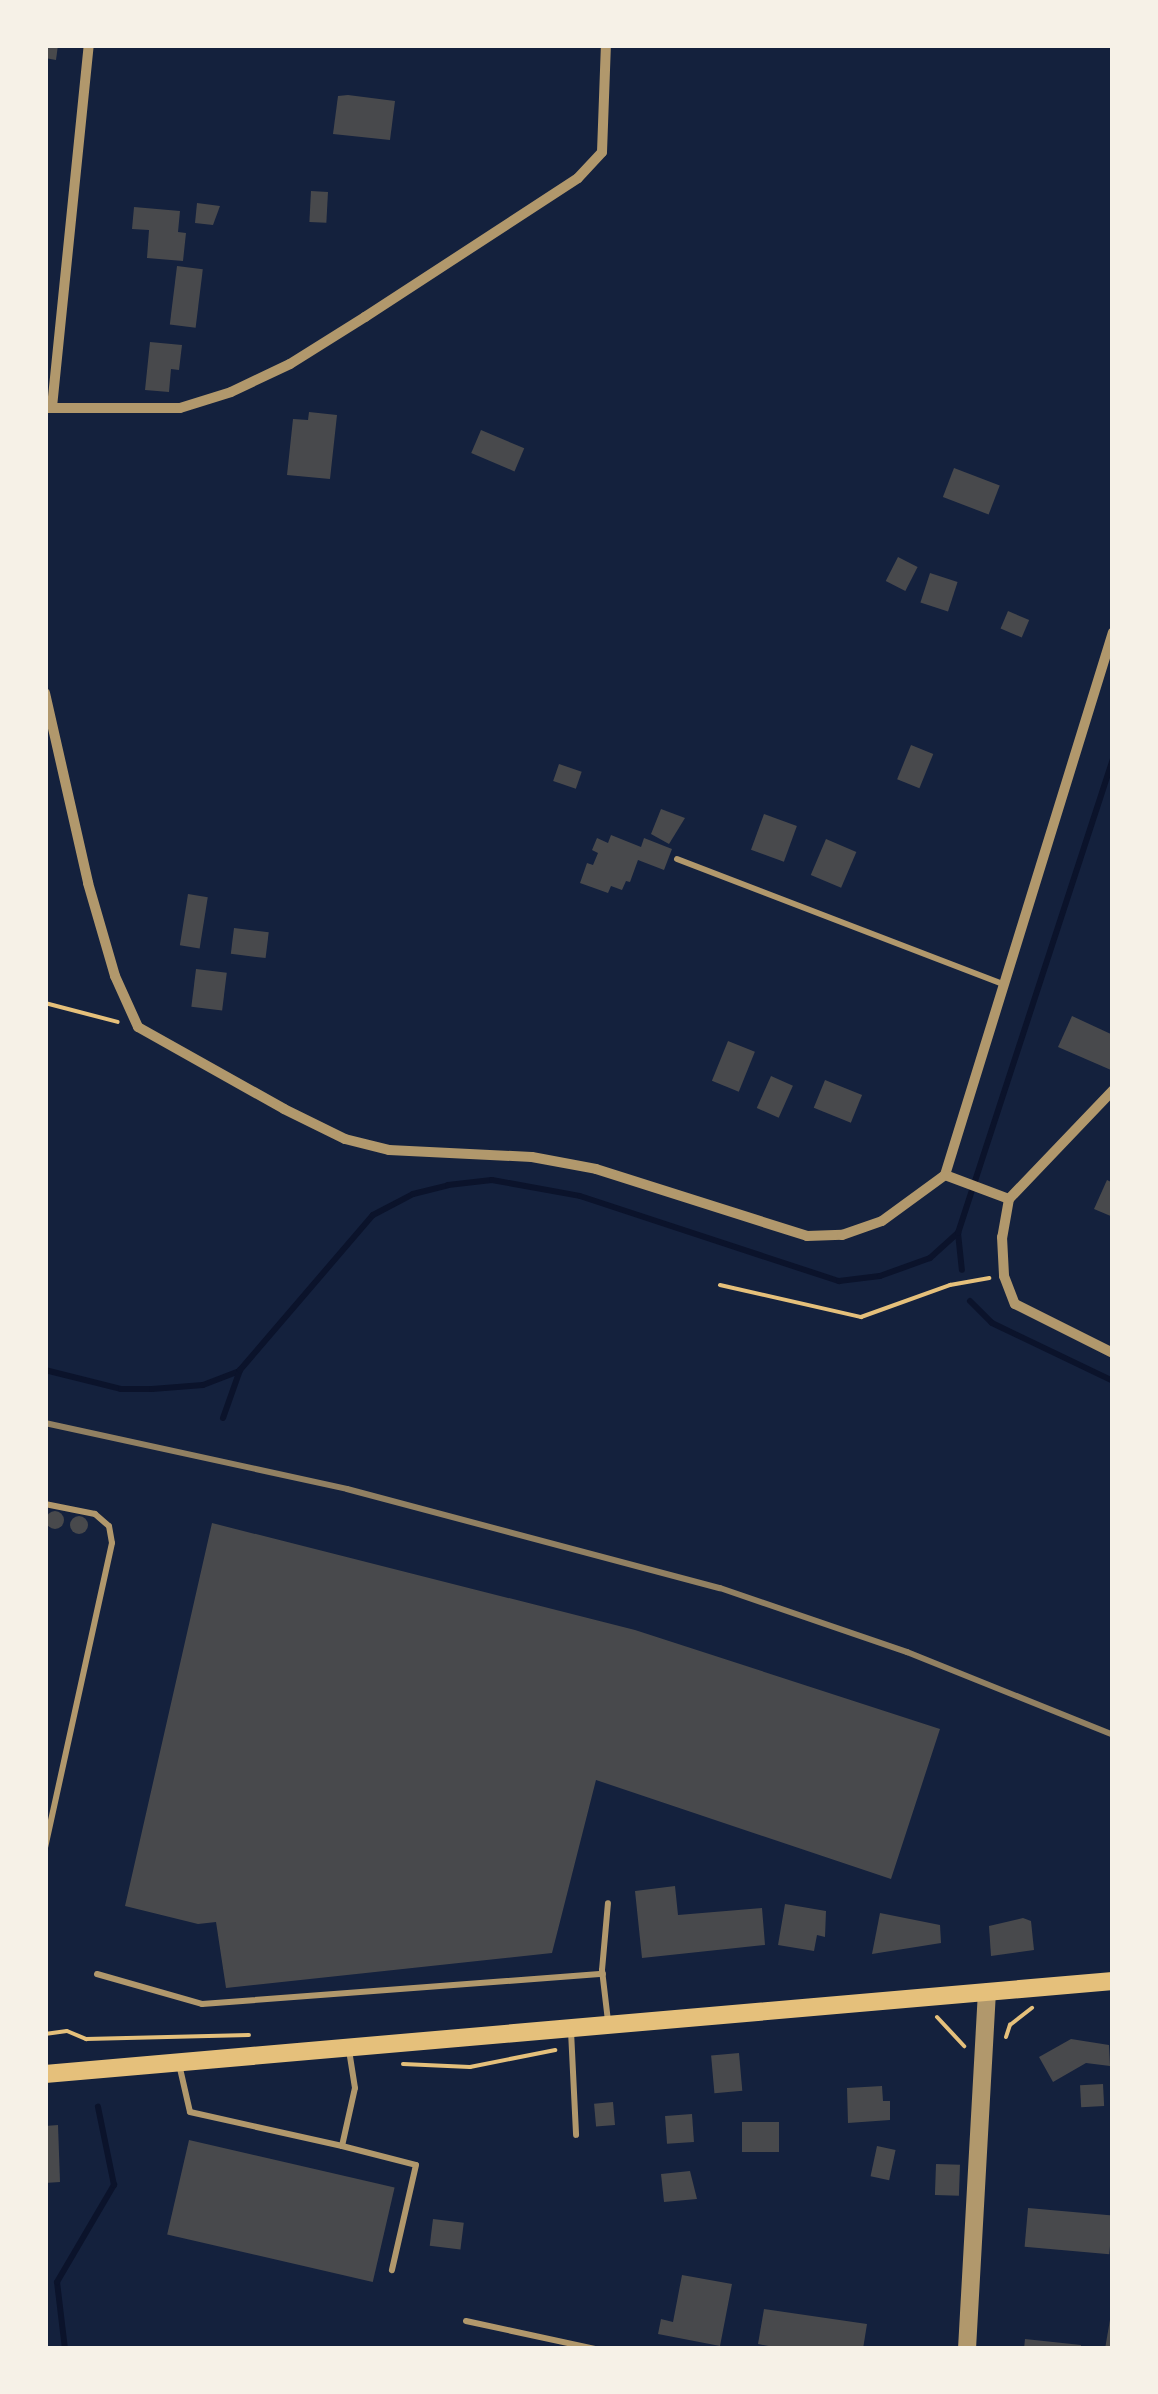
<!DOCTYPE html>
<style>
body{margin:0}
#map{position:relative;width:1158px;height:2394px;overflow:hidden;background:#14213d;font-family:"Source Sans 3",sans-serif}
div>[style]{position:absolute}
.stream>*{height:6px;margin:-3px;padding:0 3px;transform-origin:3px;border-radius:3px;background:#0b132b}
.building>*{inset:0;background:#48494c;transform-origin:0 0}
.round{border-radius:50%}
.path>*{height:4px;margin:-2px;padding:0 2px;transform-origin:2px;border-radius:2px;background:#e5c07b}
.service>*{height:6px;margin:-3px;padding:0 3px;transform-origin:3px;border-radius:3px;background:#b1986c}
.minor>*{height:10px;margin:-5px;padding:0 5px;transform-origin:5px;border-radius:5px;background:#b1986c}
.tertiary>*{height:18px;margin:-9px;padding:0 9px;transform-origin:9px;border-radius:9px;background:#b1986c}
.secondary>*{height:18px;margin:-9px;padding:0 9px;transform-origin:9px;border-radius:9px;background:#e5c07b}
.rail>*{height:6px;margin:-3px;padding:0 3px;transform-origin:3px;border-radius:3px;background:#918062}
span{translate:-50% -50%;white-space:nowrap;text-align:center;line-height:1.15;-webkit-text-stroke:8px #f6f1e7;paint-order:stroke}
.frame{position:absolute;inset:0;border:48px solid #f6f1e7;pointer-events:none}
</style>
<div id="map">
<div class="stream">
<div style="left:958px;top:1233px;width:37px;rotate:84deg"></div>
<div style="left:970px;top:1301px;width:31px;rotate:45deg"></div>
<div style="left:992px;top:1323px;width:134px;rotate:25.6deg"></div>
<div style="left:45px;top:1370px;width:78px;rotate:14deg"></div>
<div style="left:121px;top:1389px;width:31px"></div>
<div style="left:152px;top:1389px;width:51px;rotate:-4.5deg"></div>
<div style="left:203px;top:1385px;width:39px;rotate:-21deg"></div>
<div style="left:223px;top:1418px;width:51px;rotate:-70.5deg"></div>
<div style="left:240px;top:1370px;width:204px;rotate:-49.4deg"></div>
<div style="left:373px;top:1215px;width:45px;rotate:-27.7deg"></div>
<div style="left:413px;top:1194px;width:36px;rotate:-14deg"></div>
<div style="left:448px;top:1185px;width:44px;rotate:-6.5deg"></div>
<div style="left:492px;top:1180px;width:89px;rotate:10.3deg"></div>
<div style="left:580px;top:1196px;width:273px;rotate:18.2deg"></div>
<div style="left:839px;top:1281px;width:41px;rotate:-7deg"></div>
<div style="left:880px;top:1276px;width:53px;rotate:-19.8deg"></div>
<div style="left:930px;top:1258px;width:38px;rotate:-42deg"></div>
<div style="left:958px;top:1233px;width:499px;rotate:-71.9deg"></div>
<div style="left:65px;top:2349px;width:67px;rotate:-96.8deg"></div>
<div style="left:57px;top:2282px;width:113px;rotate:-59.6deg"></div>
<div style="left:114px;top:2185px;width:80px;rotate:-101.6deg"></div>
</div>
<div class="building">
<div style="clip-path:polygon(45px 45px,58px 45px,56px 60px,45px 58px)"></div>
<div style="clip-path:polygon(348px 95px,395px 101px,390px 140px,333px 134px,338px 96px)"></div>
<div style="left:311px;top:191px;width:17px;height:31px;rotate:3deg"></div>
<div style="clip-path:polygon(197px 203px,220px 206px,213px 225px,195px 223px)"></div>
<div style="clip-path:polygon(134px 207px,180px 211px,178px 232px,186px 233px,183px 261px,147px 258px,149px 230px,132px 229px)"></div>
<div style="left:177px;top:266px;width:26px;height:59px;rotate:7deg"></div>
<div style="clip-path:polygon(150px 342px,182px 345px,179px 370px,171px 369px,169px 392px,145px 390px)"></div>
<div style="clip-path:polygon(309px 412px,337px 415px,330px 479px,287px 475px,293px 419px,308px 420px)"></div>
<div style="left:481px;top:430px;width:47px;height:25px;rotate:23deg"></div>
<div style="left:954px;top:468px;width:49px;height:31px;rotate:21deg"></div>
<div style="left:898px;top:557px;width:22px;height:27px;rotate:27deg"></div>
<div style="left:930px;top:573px;width:29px;height:31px;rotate:18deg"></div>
<div style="left:1008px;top:611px;width:23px;height:19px;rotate:23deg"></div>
<div style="left:911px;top:745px;width:24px;height:37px;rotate:22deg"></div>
<div style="left:559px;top:764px;width:24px;height:18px;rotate:19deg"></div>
<div style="clip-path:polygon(661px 809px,685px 818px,669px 844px,651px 834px)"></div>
<div style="left:764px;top:814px;width:35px;height:38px;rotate:20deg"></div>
<div style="clip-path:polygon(611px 835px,641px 847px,644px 838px,672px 849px,664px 870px,638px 860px,630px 882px,626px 881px,622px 890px,611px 886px,608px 893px,580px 883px,587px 863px,593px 865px,598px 853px,592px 850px,597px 838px,608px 843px)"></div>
<div style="left:826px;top:839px;width:33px;height:39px;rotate:23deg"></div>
<div style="left:188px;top:894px;width:20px;height:52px;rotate:9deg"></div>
<div style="left:234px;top:928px;width:35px;height:26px;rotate:7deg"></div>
<div style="left:196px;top:969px;width:31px;height:38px;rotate:7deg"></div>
<div style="clip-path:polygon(1072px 1016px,1113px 1035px,1111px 1070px,1058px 1047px)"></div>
<div style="left:728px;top:1041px;width:29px;height:43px;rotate:22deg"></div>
<div style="left:771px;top:1076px;width:24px;height:35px;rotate:24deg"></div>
<div style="left:825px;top:1080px;width:40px;height:30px;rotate:22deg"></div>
<div style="clip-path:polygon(1107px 1180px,1113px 1183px,1113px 1217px,1094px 1209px)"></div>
<div class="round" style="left:46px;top:1511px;width:18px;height:18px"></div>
<div class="round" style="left:70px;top:1516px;width:18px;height:18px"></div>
<div style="clip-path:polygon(212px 1523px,635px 1630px,940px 1729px,891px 1879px,596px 1780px,552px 1953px,226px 1988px,216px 1922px,198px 1924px,125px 1906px)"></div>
<div style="clip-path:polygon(675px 1886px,678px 1915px,762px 1908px,765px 1945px,642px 1958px,635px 1891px)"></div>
<div style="clip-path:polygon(785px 1904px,826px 1911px,825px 1937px,817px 1935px,814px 1951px,778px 1945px)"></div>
<div style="clip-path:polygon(880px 1913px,940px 1925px,941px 1943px,872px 1954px)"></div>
<div style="clip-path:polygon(1023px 1918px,1031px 1921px,1034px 1950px,991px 1956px,989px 1926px)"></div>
<div style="clip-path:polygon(1071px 2039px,1109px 2045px,1110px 2066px,1086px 2063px,1053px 2082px,1039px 2057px)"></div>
<div style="left:739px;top:2053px;width:38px;height:28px;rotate:85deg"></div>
<div style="left:1103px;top:2084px;width:22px;height:23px;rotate:87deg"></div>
<div style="clip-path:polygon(882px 2086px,883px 2101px,890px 2101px,890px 2120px,848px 2123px,847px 2088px)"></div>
<div style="left:613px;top:2102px;width:23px;height:19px;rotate:85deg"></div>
<div style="left:692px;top:2114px;width:28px;height:27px;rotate:86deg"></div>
<div style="left:742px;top:2122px;width:37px;height:30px"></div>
<div style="clip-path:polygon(58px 2125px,60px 2182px,45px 2183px,45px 2126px)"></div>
<div style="left:189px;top:2140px;width:211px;height:97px;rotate:13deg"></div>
<div style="left:877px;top:2146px;width:19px;height:31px;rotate:12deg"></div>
<div style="left:936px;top:2164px;width:24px;height:31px;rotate:2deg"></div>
<div style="clip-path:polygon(690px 2171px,697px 2199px,664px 2202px,661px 2174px)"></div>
<div style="left:1028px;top:2208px;width:85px;height:39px;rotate:5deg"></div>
<div style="left:433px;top:2219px;width:31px;height:27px;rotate:7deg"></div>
<div style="clip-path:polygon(682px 2275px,732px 2284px,720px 2346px,658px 2334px,661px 2319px,673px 2322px)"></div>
<div style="clip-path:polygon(764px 2309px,867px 2324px,863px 2349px,784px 2349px,758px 2344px)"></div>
<div style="clip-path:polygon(1111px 2314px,1113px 2349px,1105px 2349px)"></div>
<div style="clip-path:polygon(1025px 2339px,1081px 2345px,1081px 2349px,1024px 2349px)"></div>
</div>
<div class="path">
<div style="left:45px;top:1003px;width:75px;rotate:14.6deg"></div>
<div style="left:720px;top:1285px;width:145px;rotate:12.8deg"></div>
<div style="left:861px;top:1317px;width:95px;rotate:-19.8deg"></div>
<div style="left:950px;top:1285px;width:40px;rotate:-10deg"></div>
<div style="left:937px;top:2017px;width:40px;rotate:47deg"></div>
<div style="left:45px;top:2034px;width:22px;rotate:-8deg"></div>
<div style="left:67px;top:2031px;width:21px;rotate:23deg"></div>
<div style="left:86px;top:2039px;width:163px;rotate:-1.4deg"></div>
<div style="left:1006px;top:2037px;width:13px;rotate:-72deg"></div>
<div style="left:1010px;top:2025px;width:28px;rotate:-38deg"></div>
<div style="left:403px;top:2064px;width:67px;rotate:2.6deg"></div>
<div style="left:470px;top:2067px;width:87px;rotate:-11.3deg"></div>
</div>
<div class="service">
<div style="left:677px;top:859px;width:349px;rotate:21deg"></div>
<div style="left:45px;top:1504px;width:51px;rotate:11.3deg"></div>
<div style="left:95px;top:1514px;width:18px;rotate:41deg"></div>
<div style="left:109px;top:1526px;width:17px;rotate:80deg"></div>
<div style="left:112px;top:1543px;width:311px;rotate:102.4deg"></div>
<div style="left:97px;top:1974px;width:109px;rotate:15.9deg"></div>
<div style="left:202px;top:2004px;width:402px;rotate:-4.3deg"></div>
<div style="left:608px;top:2021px;width:51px;rotate:-96.7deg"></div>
<div style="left:602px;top:1970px;width:67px;rotate:-84.9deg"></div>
<div style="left:571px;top:2031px;width:104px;rotate:87.2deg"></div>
<div style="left:179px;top:2064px;width:49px;rotate:77.1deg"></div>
<div style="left:190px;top:2112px;width:156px;rotate:12.6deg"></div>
<div style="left:342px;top:2146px;width:59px;rotate:-77.4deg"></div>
<div style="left:355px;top:2088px;width:37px;rotate:-99deg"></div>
<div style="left:342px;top:2146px;width:76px;rotate:14.4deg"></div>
<div style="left:416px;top:2165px;width:108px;rotate:102.9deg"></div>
<div style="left:466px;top:2321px;width:133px;rotate:12.2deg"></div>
</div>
<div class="minor">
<div style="left:52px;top:407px;width:364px;rotate:-84.2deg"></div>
<div style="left:45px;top:408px;width:135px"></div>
<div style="left:180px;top:408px;width:53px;rotate:-17.4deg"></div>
<div style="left:231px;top:392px;width:65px;rotate:-25.4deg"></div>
<div style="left:290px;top:364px;width:89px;rotate:-32.1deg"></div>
<div style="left:365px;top:317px;width:254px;rotate:-33.1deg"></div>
<div style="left:578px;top:178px;width:35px;rotate:-47deg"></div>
<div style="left:602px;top:152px;width:107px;rotate:-87.9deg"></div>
<div style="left:45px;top:693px;width:195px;rotate:77.2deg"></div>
<div style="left:88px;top:883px;width:97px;rotate:73.8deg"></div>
<div style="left:115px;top:976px;width:56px;rotate:65.7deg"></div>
<div style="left:138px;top:1027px;width:167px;rotate:29.3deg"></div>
<div style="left:284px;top:1109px;width:68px;rotate:26.2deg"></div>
<div style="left:345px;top:1139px;width:45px;rotate:14deg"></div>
<div style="left:389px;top:1150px;width:143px;rotate:2.8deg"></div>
<div style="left:532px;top:1157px;width:65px;rotate:10.6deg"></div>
<div style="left:596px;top:1169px;width:221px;rotate:17.6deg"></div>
<div style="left:807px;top:1236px;width:35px;rotate:-2deg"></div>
<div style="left:842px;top:1235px;width:42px;rotate:-19.3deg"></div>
<div style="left:882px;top:1221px;width:78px;rotate:-36.1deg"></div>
<div style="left:945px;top:1175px;width:568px;rotate:-72.81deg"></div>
<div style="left:945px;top:1175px;width:68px;rotate:20.6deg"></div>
<div style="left:1009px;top:1199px;width:39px;rotate:100deg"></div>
<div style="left:1002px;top:1237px;width:39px;rotate:87deg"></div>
<div style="left:1004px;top:1276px;width:30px;rotate:69deg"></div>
<div style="left:1015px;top:1304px;width:110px;rotate:26.6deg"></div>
<div style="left:1009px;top:1199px;width:151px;rotate:-46.3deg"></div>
</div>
<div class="tertiary">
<div style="left:967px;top:2349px;width:357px;rotate:-86.8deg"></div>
</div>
<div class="secondary">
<div style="left:45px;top:2074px;width:1072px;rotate:-4.98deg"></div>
</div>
<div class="rail">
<div style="left:45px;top:1423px;width:309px;rotate:12.3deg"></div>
<div style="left:347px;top:1489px;width:386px;rotate:14.9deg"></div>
<div style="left:720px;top:1588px;width:198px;rotate:18.9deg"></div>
<div style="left:907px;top:1652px;width:222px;rotate:21.9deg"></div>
</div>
<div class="frame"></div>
</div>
